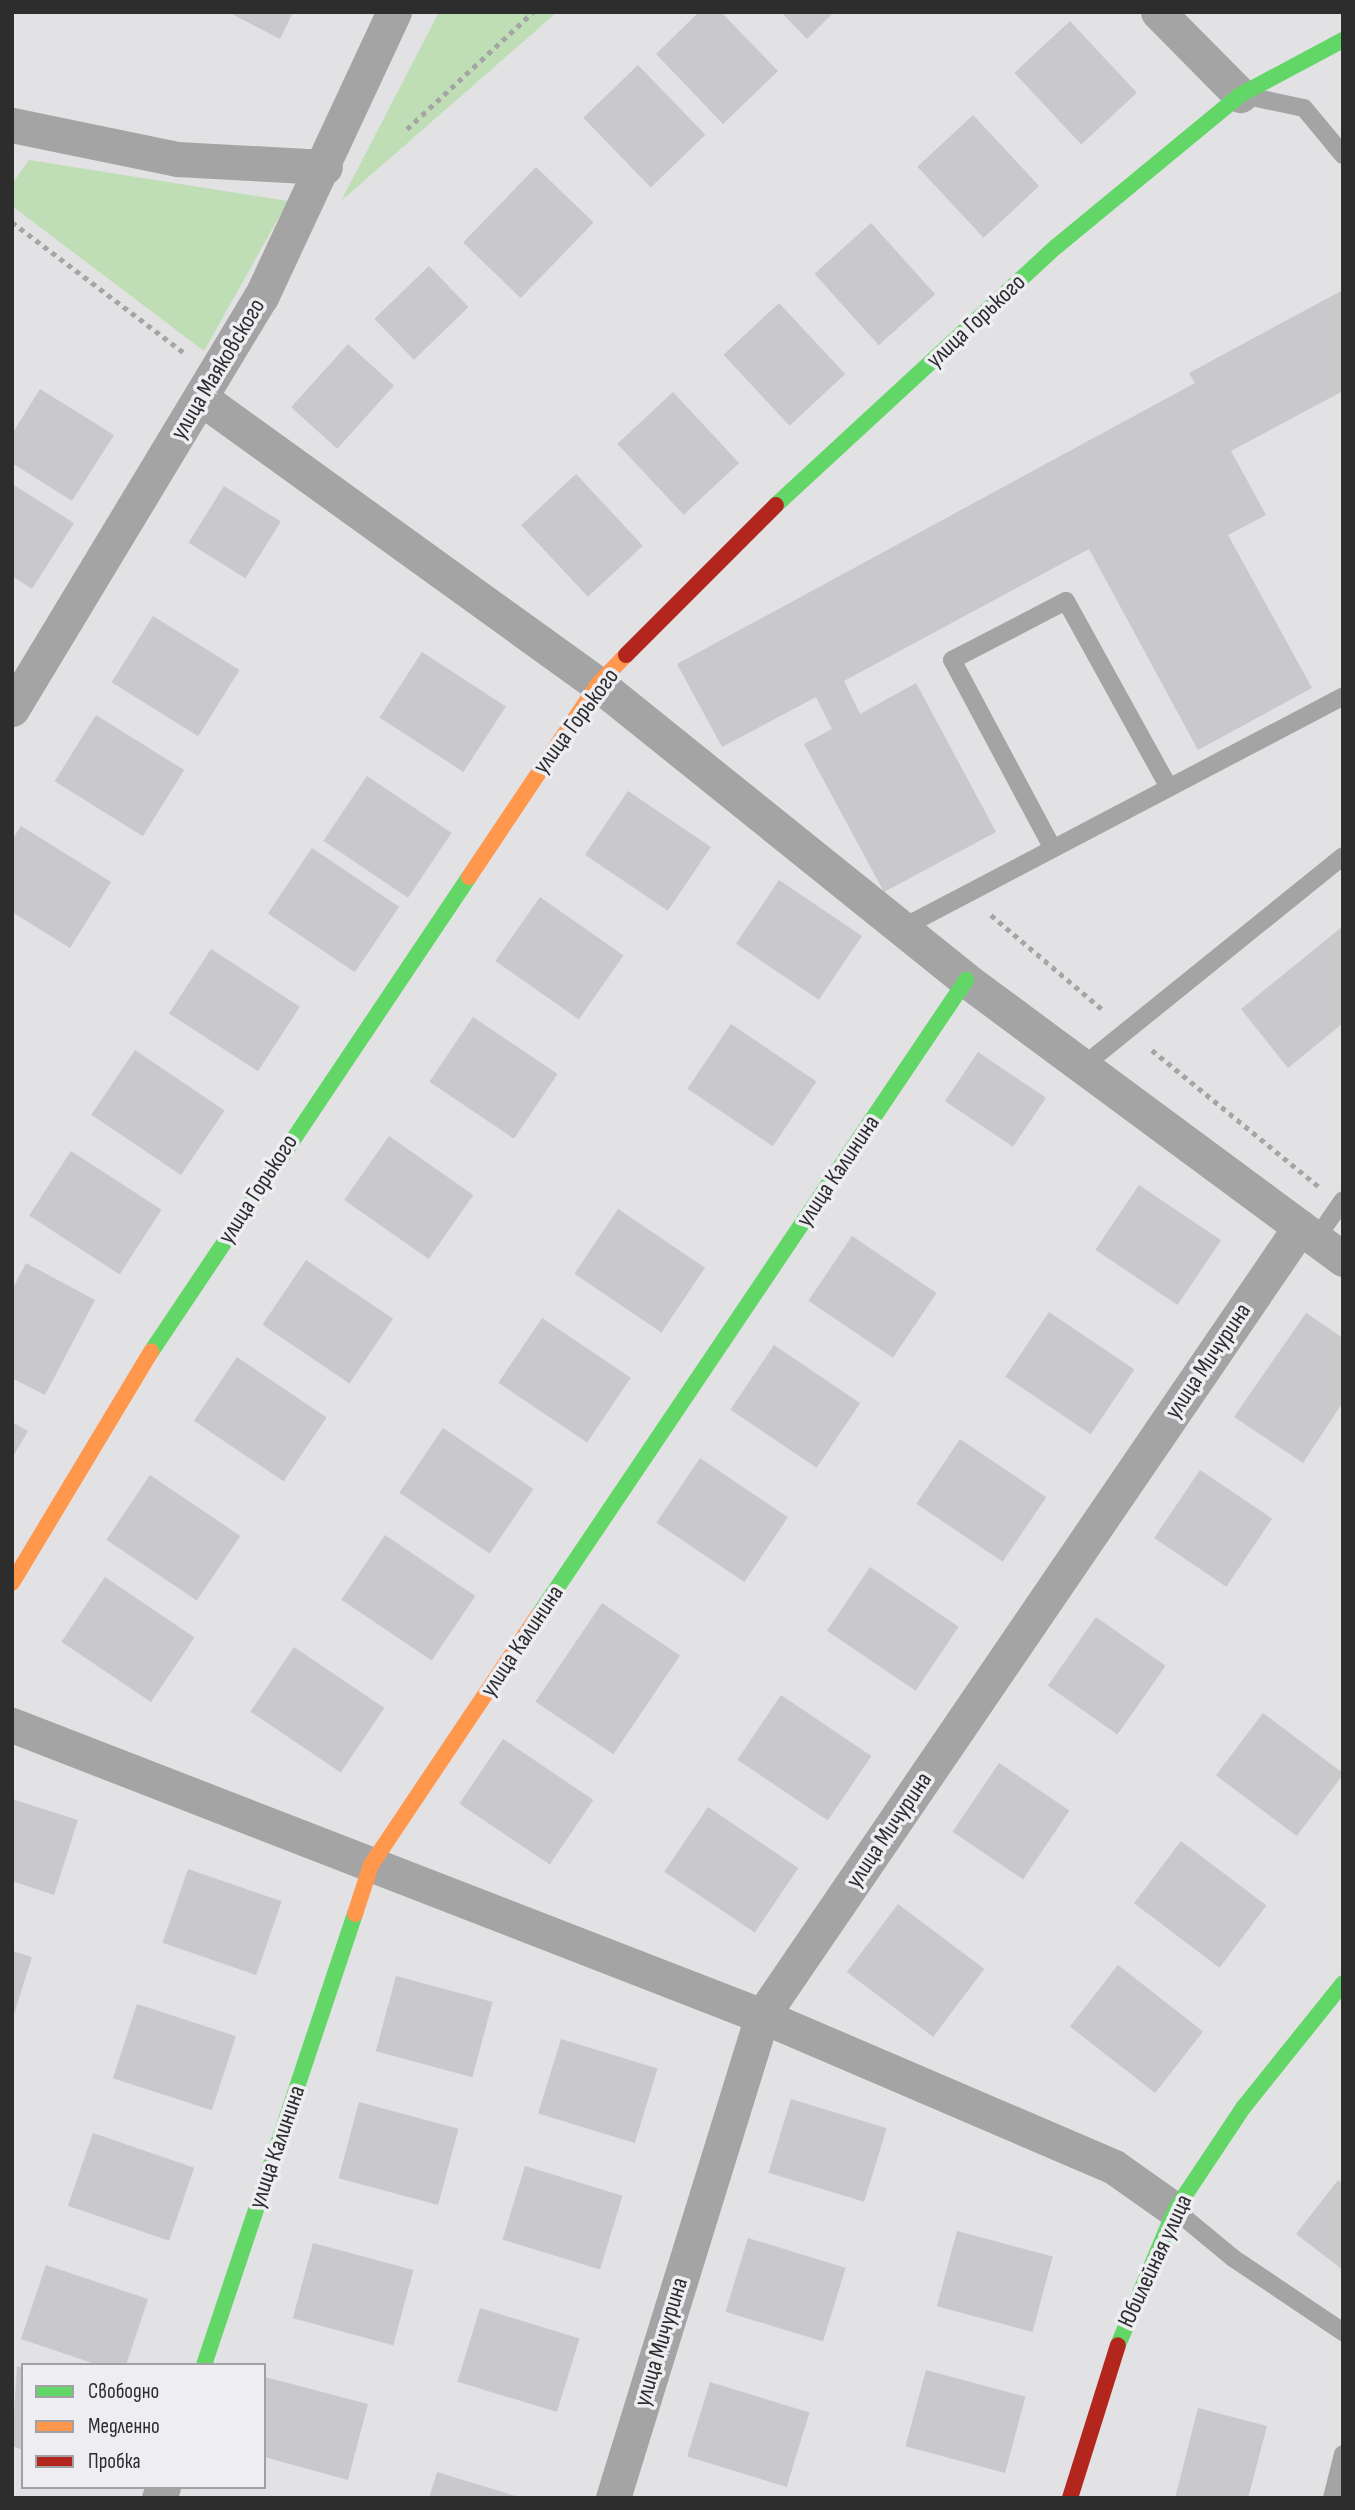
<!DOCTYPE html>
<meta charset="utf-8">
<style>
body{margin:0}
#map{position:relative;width:1355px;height:2510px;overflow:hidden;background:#e2e1e3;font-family:"Sofia Sans Condensed",sans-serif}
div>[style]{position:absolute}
.green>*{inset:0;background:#bfdeb6}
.building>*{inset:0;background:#c9c8ca;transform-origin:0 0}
.path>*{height:4.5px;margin-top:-2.25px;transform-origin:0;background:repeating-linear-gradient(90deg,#a4a5a4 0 5px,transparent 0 10px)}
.lane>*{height:18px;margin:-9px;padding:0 9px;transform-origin:9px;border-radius:9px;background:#a4a4a4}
.street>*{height:35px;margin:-17.5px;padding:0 17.5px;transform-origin:17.5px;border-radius:17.5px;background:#a4a4a4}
.fast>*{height:16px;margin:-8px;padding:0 8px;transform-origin:8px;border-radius:8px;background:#63d668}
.slow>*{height:16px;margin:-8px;padding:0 8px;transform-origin:8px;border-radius:8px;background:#ff974d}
.jam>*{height:16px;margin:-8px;padding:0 8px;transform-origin:8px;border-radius:8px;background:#b3261e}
span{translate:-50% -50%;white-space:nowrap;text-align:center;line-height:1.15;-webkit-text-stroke:7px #eeedf1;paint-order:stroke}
.street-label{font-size:24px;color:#2d2d2e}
.frame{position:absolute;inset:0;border:14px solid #2d2d2e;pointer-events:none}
.legend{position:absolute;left:21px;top:2363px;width:245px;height:126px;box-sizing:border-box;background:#eeedf1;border:2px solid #a1a0a3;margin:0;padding:9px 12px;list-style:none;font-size:21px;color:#2d2d2e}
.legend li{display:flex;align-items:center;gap:14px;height:35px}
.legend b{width:35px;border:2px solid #a1a0a3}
</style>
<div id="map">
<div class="green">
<div style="clip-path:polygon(439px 12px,557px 12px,341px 201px)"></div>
<div style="clip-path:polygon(29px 160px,288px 201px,204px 351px,12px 206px,12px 184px)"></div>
</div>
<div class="building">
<div style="clip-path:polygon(228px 12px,293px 12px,280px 39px)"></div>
<div style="clip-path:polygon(699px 12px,721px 12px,778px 71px,723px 124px,656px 54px)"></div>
<div style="clip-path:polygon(781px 12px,834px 12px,807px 39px)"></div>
<div style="left:1070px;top:21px;width:98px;height:76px;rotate:47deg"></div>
<div style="left:638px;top:65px;width:97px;height:76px;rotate:46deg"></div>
<div style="left:973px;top:115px;width:97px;height:76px;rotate:47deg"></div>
<div style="left:536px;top:167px;width:80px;height:105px;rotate:44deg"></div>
<div style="left:871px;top:223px;width:96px;height:76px;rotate:48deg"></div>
<div style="left:429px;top:266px;width:57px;height:76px;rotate:46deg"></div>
<div style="clip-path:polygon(1343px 290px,1343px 391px,1231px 451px,1266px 515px,1228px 535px,1312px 688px,1198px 750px,1089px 549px,844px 681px,860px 714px,916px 683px,996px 832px,884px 892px,804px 744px,832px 729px,816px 697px,722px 747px,677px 664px,1195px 383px,1189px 373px)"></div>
<div style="left:779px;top:303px;width:97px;height:76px;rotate:47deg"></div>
<div style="left:348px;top:344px;width:62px;height:85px;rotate:42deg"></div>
<div style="clip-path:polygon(40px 389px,114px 435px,72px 501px,12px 463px,12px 434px)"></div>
<div style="left:673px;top:392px;width:97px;height:76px;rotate:47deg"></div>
<div style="left:576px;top:474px;width:98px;height:75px;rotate:47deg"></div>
<div style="clip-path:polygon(12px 484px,74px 523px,32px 589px,12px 576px)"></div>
<div style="left:224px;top:486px;width:67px;height:67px;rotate:32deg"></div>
<div style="left:153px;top:616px;width:102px;height:78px;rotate:32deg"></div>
<div style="left:422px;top:652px;width:100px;height:78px;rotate:33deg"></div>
<div style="left:96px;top:715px;width:104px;height:78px;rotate:32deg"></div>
<div style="left:367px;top:776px;width:102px;height:78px;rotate:34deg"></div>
<div style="left:628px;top:791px;width:100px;height:77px;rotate:34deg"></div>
<div style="clip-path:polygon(21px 826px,111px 882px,70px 948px,12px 912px,12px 840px)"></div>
<div style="left:312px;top:848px;width:105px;height:79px;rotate:34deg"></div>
<div style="left:779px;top:880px;width:100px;height:77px;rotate:34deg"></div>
<div style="left:540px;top:897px;width:102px;height:78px;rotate:35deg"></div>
<div style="clip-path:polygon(1343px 926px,1343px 1023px,1288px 1068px,1241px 1009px)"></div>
<div style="left:211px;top:949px;width:106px;height:77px;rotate:33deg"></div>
<div style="left:473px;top:1017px;width:102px;height:78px;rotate:34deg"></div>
<div style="left:731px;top:1024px;width:103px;height:78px;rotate:34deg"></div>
<div style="left:135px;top:1050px;width:108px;height:78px;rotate:34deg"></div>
<div style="left:978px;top:1052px;width:82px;height:59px;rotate:34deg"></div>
<div style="left:389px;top:1136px;width:103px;height:78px;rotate:35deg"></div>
<div style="left:71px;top:1151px;width:108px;height:77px;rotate:33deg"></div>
<div style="left:1139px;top:1185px;width:99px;height:78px;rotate:34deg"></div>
<div style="left:618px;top:1209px;width:105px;height:78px;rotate:34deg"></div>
<div style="left:852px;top:1236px;width:102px;height:78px;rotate:34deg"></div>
<div style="left:306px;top:1260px;width:105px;height:78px;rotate:34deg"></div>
<div style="clip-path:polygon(26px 1263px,95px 1300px,45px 1395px,12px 1378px,12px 1290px)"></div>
<div style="left:1049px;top:1312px;width:103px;height:78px;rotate:34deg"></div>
<div style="clip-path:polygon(1306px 1313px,1343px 1338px,1343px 1402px,1303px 1463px,1234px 1417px)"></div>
<div style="left:542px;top:1318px;width:107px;height:78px;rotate:34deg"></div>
<div style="left:774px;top:1345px;width:104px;height:78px;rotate:34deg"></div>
<div style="left:237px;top:1357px;width:108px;height:77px;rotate:34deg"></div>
<div style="clip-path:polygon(12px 1422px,28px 1431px,12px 1458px)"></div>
<div style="left:443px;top:1428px;width:109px;height:78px;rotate:34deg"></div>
<div style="left:960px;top:1439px;width:104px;height:78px;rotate:34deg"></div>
<div style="left:700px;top:1458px;width:106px;height:78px;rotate:34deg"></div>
<div style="left:1200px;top:1470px;width:87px;height:82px;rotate:34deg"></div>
<div style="left:150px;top:1475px;width:109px;height:78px;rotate:34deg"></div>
<div style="left:385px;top:1535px;width:109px;height:78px;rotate:34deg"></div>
<div style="left:870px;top:1567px;width:107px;height:77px;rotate:34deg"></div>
<div style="left:105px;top:1577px;width:108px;height:78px;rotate:34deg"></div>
<div style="left:602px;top:1603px;width:94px;height:119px;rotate:34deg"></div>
<div style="left:1096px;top:1617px;width:85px;height:84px;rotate:35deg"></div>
<div style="left:294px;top:1647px;width:109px;height:78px;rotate:34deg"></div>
<div style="left:781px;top:1695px;width:109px;height:78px;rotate:34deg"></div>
<div style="left:1263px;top:1713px;width:101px;height:78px;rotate:37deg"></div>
<div style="left:503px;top:1739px;width:109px;height:78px;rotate:34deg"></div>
<div style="left:999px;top:1763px;width:85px;height:83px;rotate:34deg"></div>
<div style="clip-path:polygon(12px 1799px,78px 1820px,54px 1895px,12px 1881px)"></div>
<div style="left:708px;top:1807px;width:109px;height:78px;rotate:34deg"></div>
<div style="left:1181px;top:1841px;width:107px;height:78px;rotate:37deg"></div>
<div style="left:188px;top:1869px;width:99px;height:78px;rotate:19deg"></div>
<div style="left:898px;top:1904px;width:108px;height:85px;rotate:37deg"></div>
<div style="clip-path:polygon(12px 1951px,32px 1957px,13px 2017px,12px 2017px)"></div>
<div style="left:1118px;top:1965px;width:108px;height:78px;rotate:38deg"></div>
<div style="left:396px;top:1976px;width:100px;height:78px;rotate:15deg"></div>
<div style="left:137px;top:2004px;width:104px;height:78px;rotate:18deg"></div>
<div style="left:561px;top:2039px;width:101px;height:78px;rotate:17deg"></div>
<div style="left:791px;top:2099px;width:100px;height:77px;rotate:17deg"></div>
<div style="left:359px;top:2102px;width:103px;height:79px;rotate:15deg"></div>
<div style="left:93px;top:2133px;width:107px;height:77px;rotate:19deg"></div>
<div style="left:525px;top:2166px;width:102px;height:77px;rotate:17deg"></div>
<div style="clip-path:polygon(1338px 2180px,1343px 2183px,1343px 2270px,1296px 2234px)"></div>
<div style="left:957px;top:2231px;width:99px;height:78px;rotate:15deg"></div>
<div style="left:748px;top:2238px;width:102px;height:77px;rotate:17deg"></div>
<div style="left:313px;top:2243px;width:104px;height:78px;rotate:15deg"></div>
<div style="clip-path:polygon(46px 2265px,148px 2299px,126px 2365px,98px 2365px,21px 2339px)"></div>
<div style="left:480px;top:2308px;width:104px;height:77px;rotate:17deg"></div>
<div style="clip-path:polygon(17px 2366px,23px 2368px,23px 2450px,12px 2446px)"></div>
<div style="left:926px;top:2370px;width:103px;height:79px;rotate:15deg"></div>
<div style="clip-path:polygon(265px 2377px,368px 2404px,348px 2480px,264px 2457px)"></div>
<div style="left:710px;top:2382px;width:104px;height:78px;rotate:17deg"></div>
<div style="clip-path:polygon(1198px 2408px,1267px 2426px,1248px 2498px,1175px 2498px)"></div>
<div style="clip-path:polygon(437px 2472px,519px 2497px,519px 2498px,429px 2498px)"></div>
</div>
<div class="path">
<div style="left:407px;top:129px;width:172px;rotate:-42.9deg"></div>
<div style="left:12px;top:222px;width:215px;rotate:37.2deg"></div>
<div style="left:991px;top:915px;width:148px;rotate:40.3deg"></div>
<div style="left:1152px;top:1050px;width:215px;rotate:39.3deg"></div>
</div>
<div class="lane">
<div style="left:1247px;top:96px;width:58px;rotate:11.9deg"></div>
<div style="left:1304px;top:108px;width:61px;rotate:50.3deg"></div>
<div style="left:1052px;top:847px;width:212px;rotate:-118.1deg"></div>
<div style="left:952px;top:660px;width:128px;rotate:-27.4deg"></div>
<div style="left:1066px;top:601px;width:211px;rotate:61.1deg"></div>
<div style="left:902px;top:928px;width:498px;rotate:-27.7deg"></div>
<div style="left:1083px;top:1066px;width:334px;rotate:-38.9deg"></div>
<div style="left:1316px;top:1239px;width:47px;rotate:-55.3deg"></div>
<div style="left:1175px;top:2210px;width:75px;rotate:39.6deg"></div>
<div style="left:1233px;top:2258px;width:133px;rotate:33.9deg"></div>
<div style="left:1332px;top:2498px;width:45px;rotate:-76deg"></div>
</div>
<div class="street">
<div style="left:1158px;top:12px;width:117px;rotate:45.3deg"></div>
<div style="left:12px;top:125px;width:168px;rotate:11.6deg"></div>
<div style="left:177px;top:159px;width:148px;rotate:3.1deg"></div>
<div style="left:201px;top:398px;width:489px;rotate:35.8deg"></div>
<div style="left:598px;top:684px;width:472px;rotate:38.8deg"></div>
<div style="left:966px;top:980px;width:469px;rotate:36.5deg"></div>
<div style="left:12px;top:709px;width:481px;rotate:-58.9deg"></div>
<div style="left:261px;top:297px;width:315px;rotate:-65deg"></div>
<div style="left:12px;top:1725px;width:804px;rotate:21.21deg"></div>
<div style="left:762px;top:2016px;width:383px;rotate:23.2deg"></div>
<div style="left:1114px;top:2167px;width:75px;rotate:35.2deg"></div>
<div style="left:159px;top:2498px;width:12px;rotate:-70deg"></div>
<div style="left:613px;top:2498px;width:505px;rotate:-72.82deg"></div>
<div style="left:762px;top:2016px;width:955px;rotate:-55.71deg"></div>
</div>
<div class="fast">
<div style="left:776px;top:505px;width:382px;rotate:-42.7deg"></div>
<div style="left:1057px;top:246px;width:237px;rotate:-39.5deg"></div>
<div style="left:1240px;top:95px;width:117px;rotate:-28.1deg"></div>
<div style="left:151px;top:1352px;width:572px;rotate:-56.2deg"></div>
<div style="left:538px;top:1616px;width:767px;rotate:-56.06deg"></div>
<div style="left:1118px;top:2345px;width:147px;rotate:-67.1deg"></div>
<div style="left:1175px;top:2210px;width:123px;rotate:-56.3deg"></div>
<div style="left:1243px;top:2108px;width:160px;rotate:-51.3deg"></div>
<div style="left:204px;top:2365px;width:476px;rotate:-71.5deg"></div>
</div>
<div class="slow">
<div style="left:469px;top:877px;width:232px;rotate:-56.2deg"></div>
<div style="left:598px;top:684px;width:40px;rotate:-46deg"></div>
<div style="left:12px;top:1583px;width:270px;rotate:-59deg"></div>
<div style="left:355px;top:1914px;width:52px;rotate:-71.9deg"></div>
<div style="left:371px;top:1865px;width:300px;rotate:-56.2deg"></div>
</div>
<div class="jam">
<div style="left:626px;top:655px;width:212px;rotate:-45deg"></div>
<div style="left:1070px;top:2498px;width:160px;rotate:-72.6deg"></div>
</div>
<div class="street-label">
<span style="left:976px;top:321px;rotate:-43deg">улица Горького</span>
<span style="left:218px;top:369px;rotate:-59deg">улица Маяковского</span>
<span style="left:576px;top:721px;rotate:-53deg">улица Горького</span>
<span style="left:838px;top:1171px;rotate:-56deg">улица Калинина</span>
<span style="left:258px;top:1189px;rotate:-57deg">улица Горького</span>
<span style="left:1208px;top:1361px;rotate:-56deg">улица Мичурина</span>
<span style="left:522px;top:1641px;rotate:-56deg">улица Калинина</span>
<span style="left:889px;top:1830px;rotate:-56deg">улица Мичурина</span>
<span style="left:277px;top:2147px;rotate:-71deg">улица Калинина</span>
<span style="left:1155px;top:2261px;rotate:-65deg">Юбилейная улица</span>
<span style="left:661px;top:2342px;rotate:-73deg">улица Мичурина</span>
</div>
<div class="frame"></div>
<ul class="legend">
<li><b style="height:9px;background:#63d668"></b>Свободно</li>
<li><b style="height:9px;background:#ff974d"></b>Медленно</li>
<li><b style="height:9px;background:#b3261e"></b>Пробка</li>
</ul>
</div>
